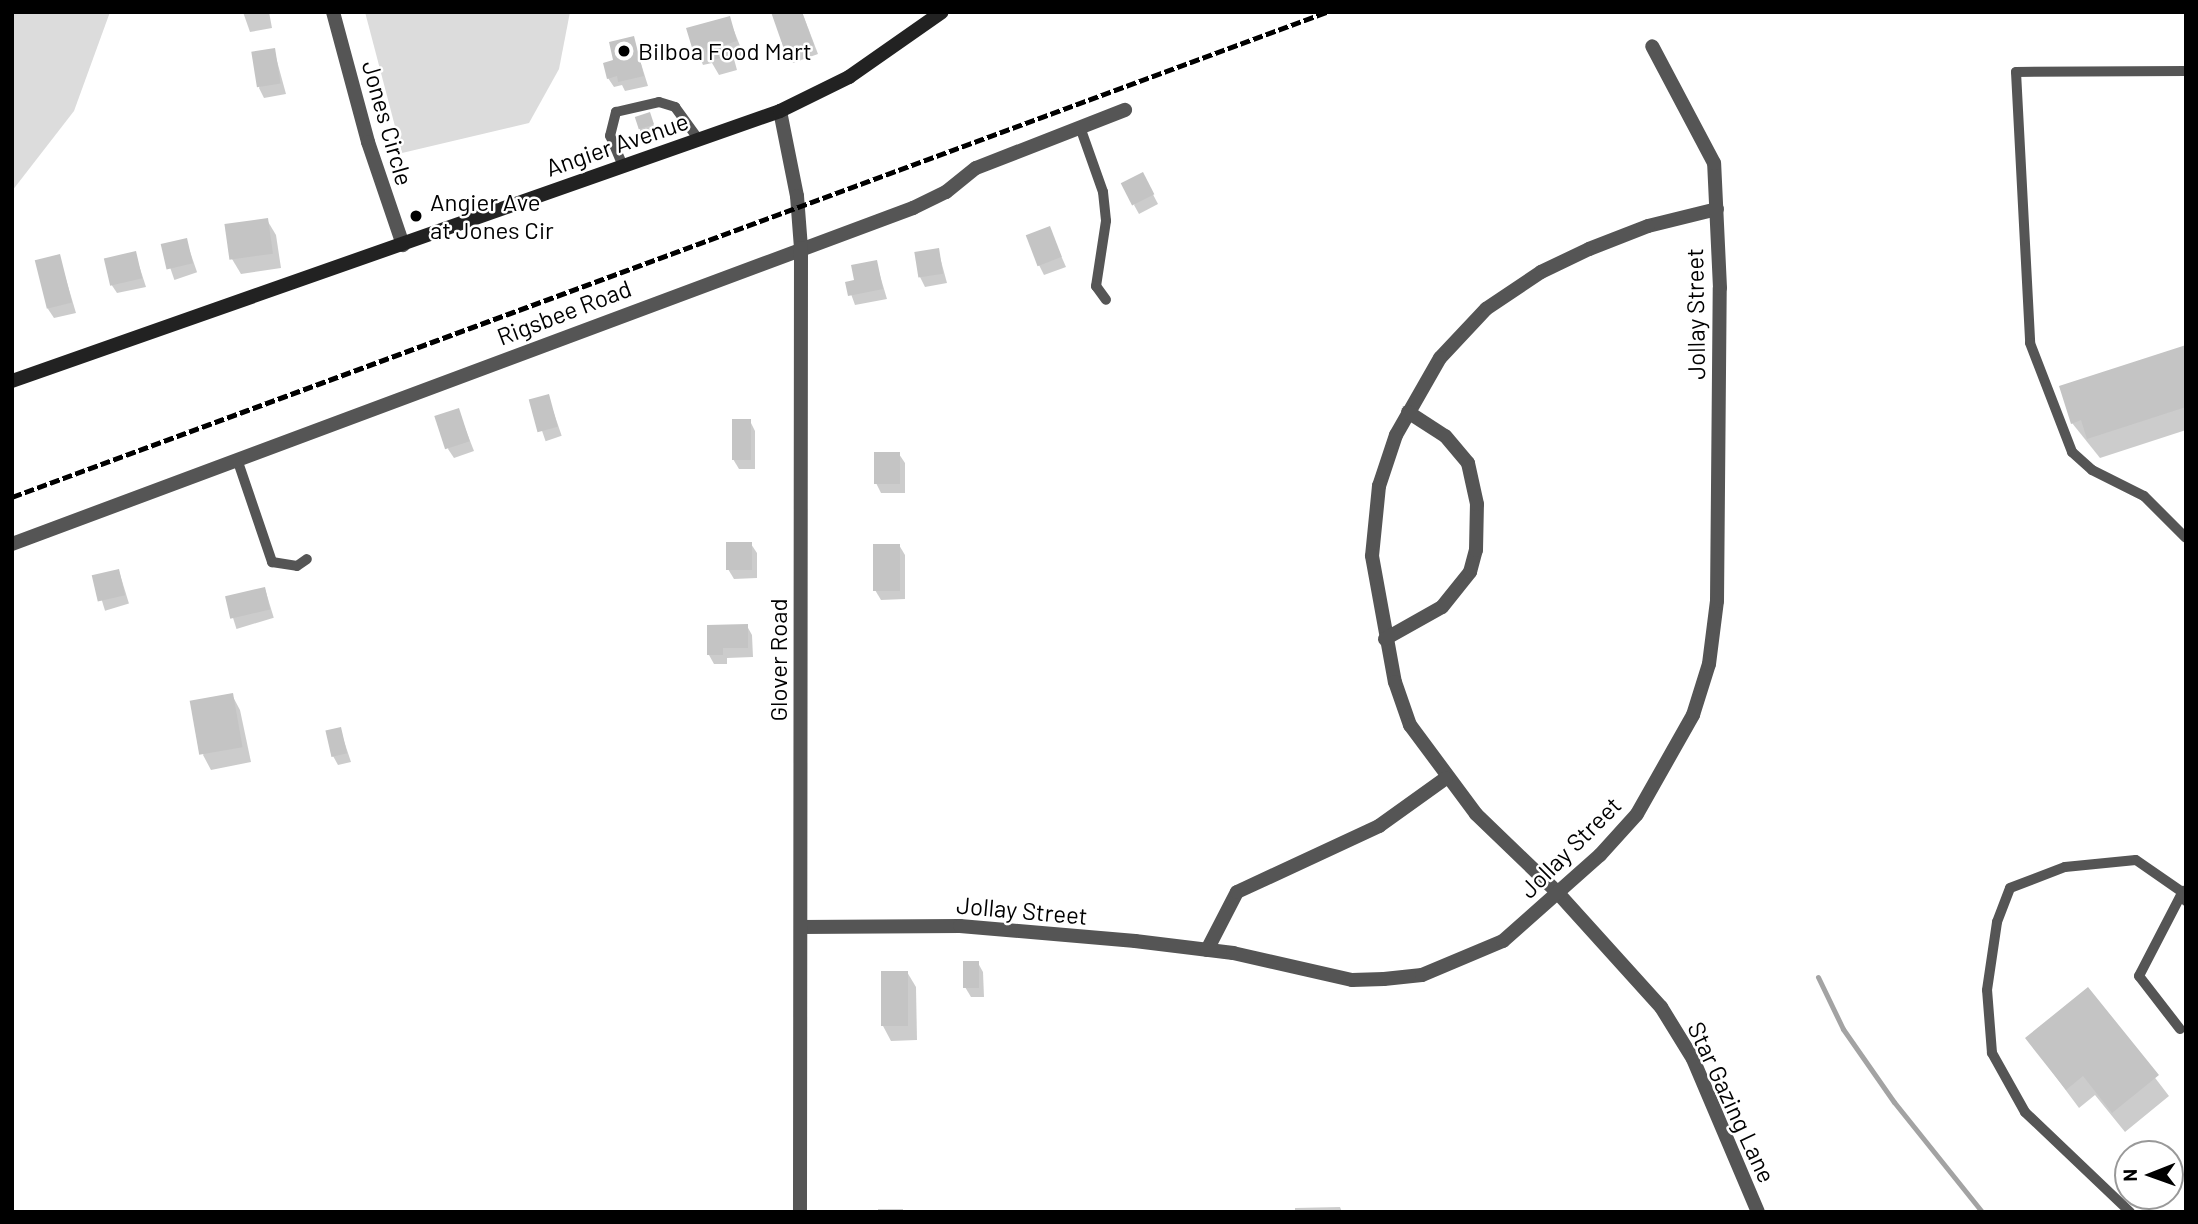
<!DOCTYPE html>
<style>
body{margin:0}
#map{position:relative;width:2198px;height:1224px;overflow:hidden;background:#fff;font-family:Barlow,sans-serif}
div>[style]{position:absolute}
.green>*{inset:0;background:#dcdcdc}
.shadow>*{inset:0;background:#0003;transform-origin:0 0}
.stream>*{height:5px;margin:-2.5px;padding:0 2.5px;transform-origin:2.5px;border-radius:2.5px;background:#a3a3a3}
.building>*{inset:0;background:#c4c4c4;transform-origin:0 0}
.service>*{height:10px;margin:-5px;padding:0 5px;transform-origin:5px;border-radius:5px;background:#555}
.minor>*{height:14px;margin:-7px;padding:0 7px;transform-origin:7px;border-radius:7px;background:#555}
.tertiary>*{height:14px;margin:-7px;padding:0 7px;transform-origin:7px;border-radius:7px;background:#555}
.secondary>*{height:14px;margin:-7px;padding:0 7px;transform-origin:7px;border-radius:7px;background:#222}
.rail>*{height:5px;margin-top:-2.5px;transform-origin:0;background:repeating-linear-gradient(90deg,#000 0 10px,transparent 0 13.5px)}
.dots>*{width:19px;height:19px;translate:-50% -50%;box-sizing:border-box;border:4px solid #fff;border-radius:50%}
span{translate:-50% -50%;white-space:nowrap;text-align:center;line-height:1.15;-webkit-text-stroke:5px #fff;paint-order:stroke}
.poi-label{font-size:24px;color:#000}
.left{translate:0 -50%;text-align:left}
.street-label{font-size:24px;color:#000}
.frame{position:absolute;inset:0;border:14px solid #000;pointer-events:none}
.north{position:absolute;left:2114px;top:1140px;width:70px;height:70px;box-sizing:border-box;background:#fff;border:2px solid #999;border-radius:50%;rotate:269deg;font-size:19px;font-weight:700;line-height:28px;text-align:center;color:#000}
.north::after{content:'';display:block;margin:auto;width:24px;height:32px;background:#000;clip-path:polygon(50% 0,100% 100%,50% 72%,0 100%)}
</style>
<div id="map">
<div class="green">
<div style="clip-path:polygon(12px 12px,110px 12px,74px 111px,12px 191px)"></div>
<div style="clip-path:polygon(365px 12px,570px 12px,559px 69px,529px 123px,402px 153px)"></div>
</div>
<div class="shadow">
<div style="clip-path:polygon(243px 12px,269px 12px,272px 28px,250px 32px)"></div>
<div style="clip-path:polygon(773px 12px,802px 12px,818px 54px,793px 63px)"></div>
<div style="clip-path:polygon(729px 18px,744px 56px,734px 59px,737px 70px,719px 75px,712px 63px,703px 65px,688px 30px)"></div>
<div style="clip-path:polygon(633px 38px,648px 86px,625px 91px,622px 85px,614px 87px,608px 78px)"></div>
<div style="clip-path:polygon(274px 50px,286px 94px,264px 98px,259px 88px)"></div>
<div style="clip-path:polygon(636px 117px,651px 118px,655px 129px,641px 133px)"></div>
<div style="clip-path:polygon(1147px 183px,1158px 204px,1139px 214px,1134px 205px)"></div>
<div style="clip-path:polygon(267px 220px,276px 235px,281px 268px,241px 274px,232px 259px)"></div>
<div style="clip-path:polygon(1049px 228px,1066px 267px,1044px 275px,1039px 265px)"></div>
<div style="left:186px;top:240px;width:34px;height:24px;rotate:71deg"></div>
<div style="clip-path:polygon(938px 250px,947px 283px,925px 287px,920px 277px)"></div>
<div style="clip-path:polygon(135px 253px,146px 287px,117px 293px,111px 284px)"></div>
<div style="clip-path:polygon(59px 256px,76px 313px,54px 318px,48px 309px)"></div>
<div style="clip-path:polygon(876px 262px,887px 299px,855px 305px,847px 283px,856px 281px)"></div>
<div style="clip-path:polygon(2186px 347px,2186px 430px,2100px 458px,2072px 423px)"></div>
<div style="left:548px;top:396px;width:42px;height:17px;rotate:71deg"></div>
<div style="clip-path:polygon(458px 410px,474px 451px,454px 458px,448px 449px)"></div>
<div style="clip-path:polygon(750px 421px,755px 431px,755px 469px,739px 469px,733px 459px)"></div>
<div style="clip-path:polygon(899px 454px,905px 463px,905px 493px,881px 493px,876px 483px)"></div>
<div style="clip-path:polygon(751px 544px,757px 553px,757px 578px,734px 579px,728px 569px)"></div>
<div style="clip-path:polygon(899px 545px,905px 555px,905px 599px,881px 600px,875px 590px)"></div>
<div style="left:119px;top:571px;width:34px;height:25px;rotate:73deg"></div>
<div style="left:265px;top:589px;width:30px;height:39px;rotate:73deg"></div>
<div style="clip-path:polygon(747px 626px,752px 635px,753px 657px,727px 658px,727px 664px,714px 664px,709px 655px)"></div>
<div style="clip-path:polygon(232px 695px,240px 710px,251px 762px,211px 770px,203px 755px)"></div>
<div style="clip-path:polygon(340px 729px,351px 762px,338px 765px,333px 756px)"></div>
<div style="clip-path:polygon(978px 963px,983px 972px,984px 997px,971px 997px,965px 987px)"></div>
<div style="clip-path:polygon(907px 972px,916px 987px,917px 1040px,891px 1041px,883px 1026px)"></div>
<div style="clip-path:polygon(2087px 989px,2169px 1096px,2125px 1132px,2095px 1095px,2079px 1108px,2027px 1038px)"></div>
<div style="clip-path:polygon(1340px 1207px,1342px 1212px,1295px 1212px,1295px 1208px)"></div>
<div style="left:878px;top:1209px;width:25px;height:3px"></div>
</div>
<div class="stream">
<div style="left:1818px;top:977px;width:58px;rotate:64.3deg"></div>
<div style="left:1843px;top:1029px;width:89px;rotate:55.1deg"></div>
<div style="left:1894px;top:1102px;width:141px;rotate:51.3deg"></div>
</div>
<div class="building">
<div style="clip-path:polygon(771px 12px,802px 12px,814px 45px,786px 55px)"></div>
<div style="clip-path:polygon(730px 16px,737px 41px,727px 44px,730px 55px,709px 61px,705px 48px,693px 51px,686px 28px)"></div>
<div style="clip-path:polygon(634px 36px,644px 76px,618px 82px,617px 76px,607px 79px,603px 63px,613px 60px,609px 42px)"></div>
<div style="left:275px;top:48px;width:36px;height:24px;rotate:81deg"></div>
<div style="left:650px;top:112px;width:13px;height:16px;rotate:72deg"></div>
<div style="left:1143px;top:172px;width:25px;height:25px;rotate:63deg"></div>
<div style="left:268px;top:218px;width:36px;height:44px;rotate:82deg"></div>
<div style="left:1050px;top:226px;width:33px;height:26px;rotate:69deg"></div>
<div style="left:187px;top:238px;width:26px;height:27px;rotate:77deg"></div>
<div style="left:939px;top:248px;width:26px;height:25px;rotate:81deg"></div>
<div style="left:136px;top:251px;width:28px;height:33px;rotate:77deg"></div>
<div style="left:60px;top:254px;width:50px;height:26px;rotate:76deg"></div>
<div style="clip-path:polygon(877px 260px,883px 289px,848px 296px,845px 282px,854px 280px,851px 265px)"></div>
<div style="clip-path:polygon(2186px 345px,2186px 407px,2087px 439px,2081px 420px,2071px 424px,2059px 386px)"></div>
<div style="left:549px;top:394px;width:34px;height:21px;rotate:75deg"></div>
<div style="left:459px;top:408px;width:35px;height:26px;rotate:72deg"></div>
<div style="left:732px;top:419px;width:19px;height:41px"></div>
<div style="left:874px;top:452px;width:26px;height:32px"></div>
<div style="left:726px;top:542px;width:26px;height:28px"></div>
<div style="left:873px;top:544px;width:27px;height:47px"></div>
<div style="left:119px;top:569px;width:27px;height:28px;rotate:77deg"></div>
<div style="left:265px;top:587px;width:23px;height:41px;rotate:77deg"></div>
<div style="clip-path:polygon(748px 624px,748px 648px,723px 648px,723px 655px,707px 655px,707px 625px)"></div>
<div style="left:233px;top:693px;width:55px;height:44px;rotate:80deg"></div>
<div style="left:341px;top:727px;width:27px;height:16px;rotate:77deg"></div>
<div style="left:963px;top:961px;width:16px;height:27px"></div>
<div style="left:881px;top:971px;width:27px;height:55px"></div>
<div style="clip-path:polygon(2088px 987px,2159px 1075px,2112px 1113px,2083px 1076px,2066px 1090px,2025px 1038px)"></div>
</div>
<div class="service">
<div style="left:2186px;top:71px;width:170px;rotate:179.7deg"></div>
<div style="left:2016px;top:72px;width:271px;rotate:87deg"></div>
<div style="left:2030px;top:343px;width:117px;rotate:68.9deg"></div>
<div style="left:2072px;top:452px;width:27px;rotate:42deg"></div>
<div style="left:2092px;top:470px;width:58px;rotate:26.6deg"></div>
<div style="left:2144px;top:496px;width:59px;rotate:45deg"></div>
<div style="left:1080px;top:127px;width:69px;rotate:70.5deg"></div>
<div style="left:1103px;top:192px;width:29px;rotate:84deg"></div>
<div style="left:1106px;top:221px;width:66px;rotate:98.7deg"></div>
<div style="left:1096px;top:286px;width:17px;rotate:54deg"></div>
<div style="left:623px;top:166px;width:33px;rotate:-113deg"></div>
<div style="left:610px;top:136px;width:25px;rotate:-76deg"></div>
<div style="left:616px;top:112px;width:44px;rotate:-13.1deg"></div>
<div style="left:659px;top:102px;width:17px;rotate:17deg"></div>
<div style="left:675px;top:107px;width:41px;rotate:54deg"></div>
<div style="left:237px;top:459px;width:109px;rotate:71.2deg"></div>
<div style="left:272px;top:562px;width:25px;rotate:9deg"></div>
<div style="left:297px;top:566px;width:12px;rotate:-35deg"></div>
<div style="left:2180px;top:1029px;width:67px;rotate:-127.7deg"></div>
<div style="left:2139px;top:976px;width:96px;rotate:-62.6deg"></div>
<div style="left:2130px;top:1212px;width:145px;rotate:-136.4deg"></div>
<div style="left:2025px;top:1112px;width:68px;rotate:-119.2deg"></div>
<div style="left:1992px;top:1053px;width:63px;rotate:-94.5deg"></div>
<div style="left:1987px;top:990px;width:69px;rotate:-81.6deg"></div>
<div style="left:1997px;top:922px;width:36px;rotate:-69deg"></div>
<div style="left:2010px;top:888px;width:59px;rotate:-20.9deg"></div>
<div style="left:2065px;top:867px;width:71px;rotate:-5.6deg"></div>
<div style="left:2136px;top:860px;width:56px;rotate:34.8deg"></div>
<div style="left:2182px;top:892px;width:10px;rotate:66deg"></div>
</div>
<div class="minor">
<div style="left:333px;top:12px;width:135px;rotate:74.9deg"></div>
<div style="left:368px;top:142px;width:109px;rotate:71.2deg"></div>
<div style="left:1717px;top:209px;width:71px;rotate:166.2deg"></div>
<div style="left:1648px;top:226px;width:63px;rotate:158.7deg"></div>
<div style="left:1589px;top:249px;width:53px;rotate:154.4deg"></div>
<div style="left:1541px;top:272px;width:66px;rotate:146.1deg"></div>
<div style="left:1486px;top:309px;width:67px;rotate:133.2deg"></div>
<div style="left:1440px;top:358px;width:89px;rotate:119.7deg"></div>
<div style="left:1396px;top:435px;width:54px;rotate:108.4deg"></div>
<div style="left:1379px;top:486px;width:70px;rotate:95.7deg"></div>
<div style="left:1372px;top:556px;width:128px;rotate:79.7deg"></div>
<div style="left:1395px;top:682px;width:46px;rotate:70.8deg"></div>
<div style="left:1410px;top:725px;width:111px;rotate:53.4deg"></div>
<div style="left:1476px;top:814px;width:112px;rotate:43.9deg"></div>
<div style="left:1557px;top:892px;width:155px;rotate:47.9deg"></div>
<div style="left:1661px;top:1007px;width:61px;rotate:58.4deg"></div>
<div style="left:1693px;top:1059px;width:166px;rotate:67deg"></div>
<div style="left:12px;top:544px;width:962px;rotate:-20.45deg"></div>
<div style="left:913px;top:208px;width:37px;rotate:-26deg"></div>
<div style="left:946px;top:192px;width:38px;rotate:-39deg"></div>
<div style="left:976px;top:168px;width:160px;rotate:-21.3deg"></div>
<div style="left:1385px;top:639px;width:65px;rotate:-29.3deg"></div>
<div style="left:1442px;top:607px;width:45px;rotate:-51.3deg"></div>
<div style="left:1470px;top:572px;width:23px;rotate:-75deg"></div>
<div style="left:1476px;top:550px;width:46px;rotate:-88.8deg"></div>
<div style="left:1477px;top:504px;width:42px;rotate:-102.4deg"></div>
<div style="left:1468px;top:463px;width:35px;rotate:-130deg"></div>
<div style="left:1445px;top:436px;width:44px;rotate:-147deg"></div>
<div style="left:801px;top:927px;width:159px;rotate:-0.4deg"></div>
<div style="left:960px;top:926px;width:176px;rotate:4.9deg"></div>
<div style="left:1135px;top:941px;width:99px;rotate:7deg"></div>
<div style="left:1233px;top:953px;width:122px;rotate:12.8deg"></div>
<div style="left:1352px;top:980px;width:32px;rotate:-2deg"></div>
<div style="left:1384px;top:979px;width:38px;rotate:-6deg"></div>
<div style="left:1422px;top:975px;width:88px;rotate:-22.8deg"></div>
<div style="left:1503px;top:941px;width:130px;rotate:-41.6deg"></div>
<div style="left:1600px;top:855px;width:55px;rotate:-47.9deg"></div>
<div style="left:1637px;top:814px;width:114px;rotate:-60.5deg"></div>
<div style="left:1693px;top:715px;width:53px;rotate:-72.6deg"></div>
<div style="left:1709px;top:664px;width:64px;rotate:-82.8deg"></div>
<div style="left:1717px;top:601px;width:313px;rotate:-89.5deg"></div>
<div style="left:1720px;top:288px;width:125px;rotate:-92.7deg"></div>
<div style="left:1714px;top:163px;width:132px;rotate:-117.9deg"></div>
<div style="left:1207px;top:950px;width:65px;rotate:-62.7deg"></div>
<div style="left:1237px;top:892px;width:157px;rotate:-24.9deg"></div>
<div style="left:1379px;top:826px;width:82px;rotate:-35.6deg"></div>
</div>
<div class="tertiary">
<div style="left:780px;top:111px;width:87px;rotate:78.7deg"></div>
<div style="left:797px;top:196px;width:52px;rotate:85.6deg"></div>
<div style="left:801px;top:248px;width:964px;rotate:90.06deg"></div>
</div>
<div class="secondary">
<div style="left:12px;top:381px;width:814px;rotate:-19.37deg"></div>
<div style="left:780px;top:111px;width:77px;rotate:-26.2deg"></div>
<div style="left:849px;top:77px;width:113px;rotate:-35deg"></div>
</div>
<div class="rail">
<div style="left:12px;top:497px;width:1402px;rotate:-20.25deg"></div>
</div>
<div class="dots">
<div style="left:624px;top:51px;background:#000"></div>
<div style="left:416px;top:216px;background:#000"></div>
</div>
<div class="poi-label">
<span class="left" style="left:638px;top:51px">Bilboa Food Mart</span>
<span class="left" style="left:430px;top:216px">Angier Ave<br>at Jones Cir</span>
</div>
<div class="street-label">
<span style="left:388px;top:123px;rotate:74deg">Jones Circle</span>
<span style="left:617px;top:144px;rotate:-19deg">Angier Avenue</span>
<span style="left:564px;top:312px;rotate:-21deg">Rigsbee Road</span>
<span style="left:1695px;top:314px;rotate:-91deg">Jollay Street</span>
<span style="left:778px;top:660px;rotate:-90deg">Glover Road</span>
<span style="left:1570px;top:847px;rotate:-45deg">Jollay Street</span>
<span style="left:1022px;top:910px;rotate:5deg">Jollay Street</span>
<span style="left:1732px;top:1102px;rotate:65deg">Star Gazing Lane</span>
</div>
<div class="frame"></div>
<div class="north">N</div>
</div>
